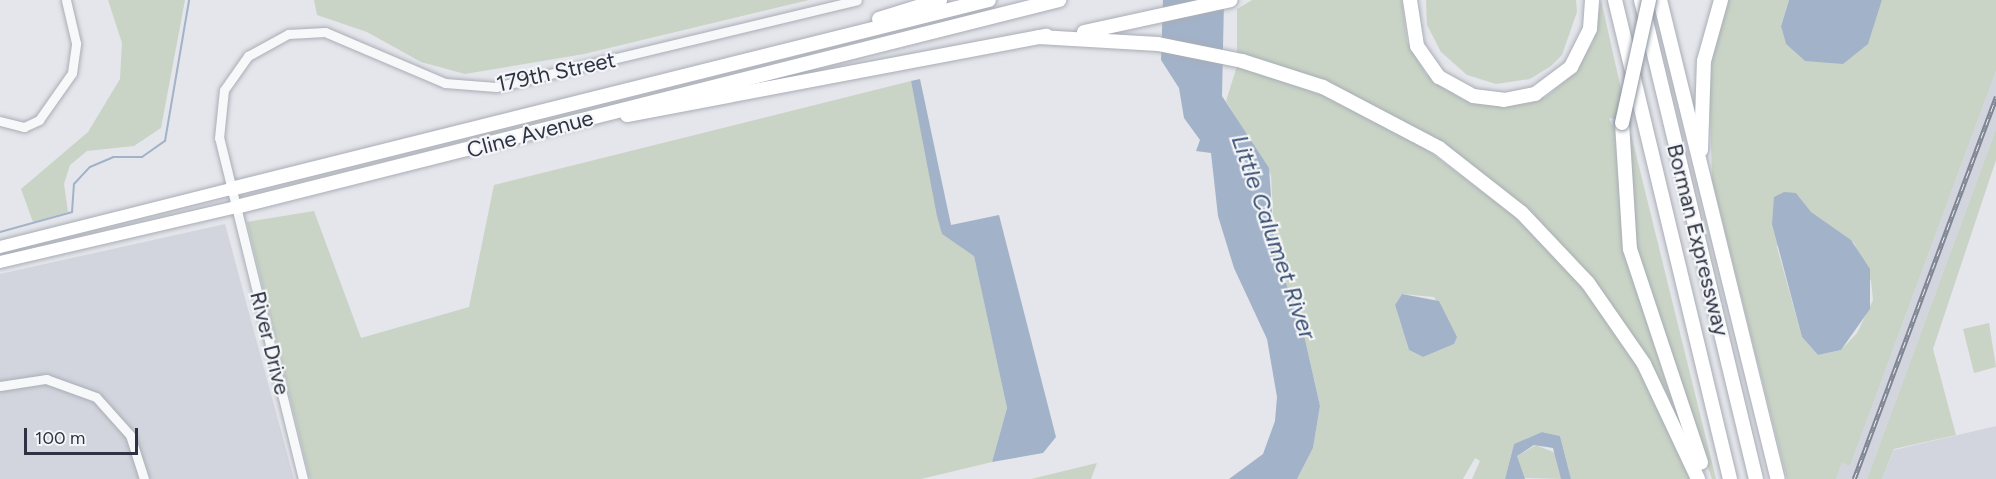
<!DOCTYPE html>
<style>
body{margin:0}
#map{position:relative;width:1996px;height:479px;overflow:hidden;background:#e4e6eb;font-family:Figtree,sans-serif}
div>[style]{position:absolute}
.built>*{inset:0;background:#d2d5dd}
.green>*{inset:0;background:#c9d4c6}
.water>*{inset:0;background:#a2b2c8}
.stream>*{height:2px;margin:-1px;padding:0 1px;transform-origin:1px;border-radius:1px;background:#a2b2c8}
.roads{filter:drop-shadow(0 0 2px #a9adb5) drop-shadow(0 0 2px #a9adb5)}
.minor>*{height:9px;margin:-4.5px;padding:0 4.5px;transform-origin:4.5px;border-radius:4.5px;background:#f7f8f9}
.major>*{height:12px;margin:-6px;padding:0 6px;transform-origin:6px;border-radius:6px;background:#fff}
.highway>*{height:14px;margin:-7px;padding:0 7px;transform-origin:7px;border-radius:7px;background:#fff}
.rail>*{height:4.5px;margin-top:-2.25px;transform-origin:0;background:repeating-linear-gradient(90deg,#f4f5f8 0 7px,#7f8593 0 14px);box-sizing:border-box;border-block:2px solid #7f8593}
.bridges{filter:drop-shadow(0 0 2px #8d93a0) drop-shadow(0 0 2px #8d93a0)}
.highway-bridge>*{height:14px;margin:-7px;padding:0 7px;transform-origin:7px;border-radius:7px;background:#fff}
span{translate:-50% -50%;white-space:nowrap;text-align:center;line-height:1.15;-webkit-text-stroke:4.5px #f4f5f8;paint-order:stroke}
.street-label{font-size:22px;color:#2d3342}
.water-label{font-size:24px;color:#3a5073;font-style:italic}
.scale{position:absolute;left:24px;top:428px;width:114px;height:27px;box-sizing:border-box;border:3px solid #2d3342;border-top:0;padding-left:8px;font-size:18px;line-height:21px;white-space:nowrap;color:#2d3342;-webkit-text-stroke:4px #f4f5f8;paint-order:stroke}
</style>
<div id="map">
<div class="built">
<div style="clip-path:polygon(1996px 71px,1996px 129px,1867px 479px,1836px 479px,1842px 463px,1850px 466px)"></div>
<div style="clip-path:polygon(225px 224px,294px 479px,0 479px,0 274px)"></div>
<div style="clip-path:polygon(1996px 426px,1996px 479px,1882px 479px,1894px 450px)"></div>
</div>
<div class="green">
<div style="clip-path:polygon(108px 0,185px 0,161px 128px,134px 146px,87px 151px,70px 165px,64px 184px,68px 212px,33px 222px,21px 189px,88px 132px,120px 79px,122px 43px)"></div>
<div style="clip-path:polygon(314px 0,809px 0,584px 54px,465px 74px,421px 62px,367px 32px,317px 15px)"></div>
<div style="clip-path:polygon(1252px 0,1402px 0,1407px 42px,1426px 74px,1463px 100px,1502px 107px,1546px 97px,1575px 73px,1593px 42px,1601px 0,1628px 120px,1609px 118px,1615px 131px,1624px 251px,1673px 404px,1615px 312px,1457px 157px,1237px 54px,1237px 9px)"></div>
<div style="clip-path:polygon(1426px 0,1576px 0,1577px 12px,1562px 55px,1551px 66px,1530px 79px,1496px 84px,1467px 75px,1441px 52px,1427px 25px)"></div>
<div style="clip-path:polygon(evenodd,1728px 0,1789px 0,1781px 25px,1786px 44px,1805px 61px,1816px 61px,1848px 56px,1869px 40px,1882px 0,1996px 0,1996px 71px,1850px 466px,1842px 463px,1836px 479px,1787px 479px,1712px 180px,1709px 68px,1728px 0,1796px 193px,1810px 212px,1854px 243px,1871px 281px,1873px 300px,1857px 333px,1841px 350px,1818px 355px,1802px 337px,1777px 247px,1796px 193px)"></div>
<div style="clip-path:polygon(evenodd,1237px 66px,1331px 98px,1418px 143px,1513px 215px,1575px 278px,1632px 356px,1692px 479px,1571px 479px,1560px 436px,1542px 432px,1514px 444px,1505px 479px,1472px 479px,1480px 461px,1475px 458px,1463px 479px,1297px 479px,1313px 448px,1320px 406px,1302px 326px,1275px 252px,1271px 175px,1226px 101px,1237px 66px,1402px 294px,1434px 297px,1456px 337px,1454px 344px,1423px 357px,1409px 350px,1395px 305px,1402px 294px)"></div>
<div style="clip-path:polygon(911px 81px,942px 234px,974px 255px,1007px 408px,992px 462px,921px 479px,310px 479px,247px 222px,314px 211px,361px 338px,469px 307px,494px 185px)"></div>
<div style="clip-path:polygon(1996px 129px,1996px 160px,1933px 349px,1956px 435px,1894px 449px,1882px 479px,1867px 479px)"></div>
<div style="clip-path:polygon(1627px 134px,1631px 134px,1716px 479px,1712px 479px,1635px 249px)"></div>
<div style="clip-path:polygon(1989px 323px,1996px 367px,1974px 373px,1963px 329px)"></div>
<div style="clip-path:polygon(1536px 445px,1558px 454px,1561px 479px,1523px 478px,1517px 456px)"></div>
<div style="clip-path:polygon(1097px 463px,1091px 479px,1031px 479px)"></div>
</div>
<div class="water">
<div style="clip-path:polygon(1163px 0,1224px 0,1222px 96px,1269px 168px,1275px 253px,1302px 326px,1320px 406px,1313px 448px,1297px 479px,1229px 479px,1263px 454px,1275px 421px,1277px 397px,1267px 339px,1234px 268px,1218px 216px,1211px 153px,1196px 151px,1200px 140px,1184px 118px,1179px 88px,1161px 60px)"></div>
<div style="clip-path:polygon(1789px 0,1882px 0,1868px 44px,1843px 64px,1805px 61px,1786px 44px,1781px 26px)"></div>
<div style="clip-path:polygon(920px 79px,951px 225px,999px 215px,1056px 437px,1043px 453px,992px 462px,1007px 408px,974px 256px,942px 234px,937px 216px,911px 81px)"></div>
<div style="clip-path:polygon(1784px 192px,1796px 193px,1811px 212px,1851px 240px,1870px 269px,1870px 309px,1841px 350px,1818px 355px,1802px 337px,1772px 224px,1774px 197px)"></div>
<div style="clip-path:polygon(1402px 294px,1439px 301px,1457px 337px,1454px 344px,1423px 357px,1409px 350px,1395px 305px)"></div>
<div style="clip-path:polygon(1542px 432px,1560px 436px,1571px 479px,1561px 479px,1553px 448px,1534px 445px,1517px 456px,1525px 479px,1505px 479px,1514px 444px)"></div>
</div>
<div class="stream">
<div style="left:0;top:232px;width:75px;rotate:-15.5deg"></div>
<div style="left:72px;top:212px;width:28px;rotate:-86deg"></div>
<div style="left:74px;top:184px;width:23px;rotate:-47deg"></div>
<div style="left:90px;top:167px;width:25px;rotate:-23deg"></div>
<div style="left:113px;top:157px;width:29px"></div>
<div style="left:142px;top:157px;width:28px;rotate:-35deg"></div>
<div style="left:165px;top:141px;width:143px;rotate:-80.3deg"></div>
</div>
<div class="roads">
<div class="minor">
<div style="left:0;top:121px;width:25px;rotate:14deg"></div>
<div style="left:24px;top:127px;width:17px;rotate:-25deg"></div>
<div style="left:39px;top:120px;width:57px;rotate:-54.9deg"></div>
<div style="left:72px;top:73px;width:30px;rotate:-82deg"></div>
<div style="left:76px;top:43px;width:44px;rotate:-103.1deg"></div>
<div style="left:0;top:386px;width:47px;rotate:-8.7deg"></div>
<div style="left:46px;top:379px;width:53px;rotate:19.8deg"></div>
<div style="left:96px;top:397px;width:51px;rotate:48.2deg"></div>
<div style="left:130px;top:435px;width:46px;rotate:72.3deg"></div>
<div style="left:303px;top:479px;width:351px;rotate:-103.8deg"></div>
<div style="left:219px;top:138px;width:48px;rotate:-84.1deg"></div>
<div style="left:224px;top:90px;width:42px;rotate:-54.8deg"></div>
<div style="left:248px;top:56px;width:46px;rotate:-28.8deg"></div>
<div style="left:288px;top:34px;width:37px;rotate:-3deg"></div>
<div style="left:325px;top:32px;width:130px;rotate:23deg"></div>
<div style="left:445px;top:83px;width:51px;rotate:4.5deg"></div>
<div style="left:496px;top:87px;width:371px;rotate:-13.5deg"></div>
</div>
<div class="major">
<div style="left:0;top:247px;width:238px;rotate:-14.1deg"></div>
<div style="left:0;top:262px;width:242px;rotate:-13.1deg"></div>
</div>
<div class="highway">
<div style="left:1410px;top:0;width:47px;rotate:81.3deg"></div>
<div style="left:1417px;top:46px;width:38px;rotate:55deg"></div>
<div style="left:1439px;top:77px;width:39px;rotate:29deg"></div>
<div style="left:1473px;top:96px;width:31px;rotate:7deg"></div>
<div style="left:1504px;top:100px;width:32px;rotate:-11deg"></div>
<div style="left:1535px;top:94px;width:45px;rotate:-36.9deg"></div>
<div style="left:1571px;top:67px;width:42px;rotate:-63.4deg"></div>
<div style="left:1590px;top:29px;width:29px;rotate:-86deg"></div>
<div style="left:1615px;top:0;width:493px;rotate:76.5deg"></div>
<div style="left:1641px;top:0;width:493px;rotate:76.5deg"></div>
<div style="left:1660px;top:0;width:493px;rotate:76.2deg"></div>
<div style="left:879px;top:19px;width:64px;rotate:-17.3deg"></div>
<div style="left:1084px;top:32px;width:150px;rotate:-12.3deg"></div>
<div style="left:1039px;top:37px;width:119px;rotate:3.4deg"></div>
<div style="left:1158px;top:44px;width:86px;rotate:11.4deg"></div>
<div style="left:1242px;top:61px;width:85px;rotate:17.8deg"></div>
<div style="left:1323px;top:87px;width:131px;rotate:27.7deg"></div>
<div style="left:1439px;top:148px;width:105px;rotate:38.1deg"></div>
<div style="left:1522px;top:213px;width:96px;rotate:46.7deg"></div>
<div style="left:1588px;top:283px;width:98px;rotate:55.3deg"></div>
<div style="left:1644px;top:364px;width:127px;rotate:64.8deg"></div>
<div style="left:627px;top:115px;width:427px;rotate:-10.7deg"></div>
<div style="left:1622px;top:123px;width:126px;rotate:86.4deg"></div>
<div style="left:1630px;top:249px;width:225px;rotate:71.6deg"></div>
<div style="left:1701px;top:150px;width:89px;rotate:-88.1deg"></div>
<div style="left:1704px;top:61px;width:63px;rotate:-74.4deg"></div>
<div style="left:231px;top:189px;width:781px;rotate:-14deg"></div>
<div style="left:236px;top:207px;width:849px;rotate:-14.12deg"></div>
</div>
</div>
<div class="rail">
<div style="left:1854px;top:479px;width:408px;rotate:-69.6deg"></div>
</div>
<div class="bridges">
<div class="highway-bridge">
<div style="left:1622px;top:123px;width:126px;rotate:-77.6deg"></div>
</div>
</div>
<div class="street-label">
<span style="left:556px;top:72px;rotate:-12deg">179th Street</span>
<span style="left:530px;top:134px;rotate:-15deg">Cline Avenue</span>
<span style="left:1698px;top:240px;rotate:76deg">Borman Expressway</span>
<span style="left:270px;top:343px;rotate:76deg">River Drive</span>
</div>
<div class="water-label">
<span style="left:1274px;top:237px;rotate:71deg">Little Calumet River</span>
</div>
<div class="scale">100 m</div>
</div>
